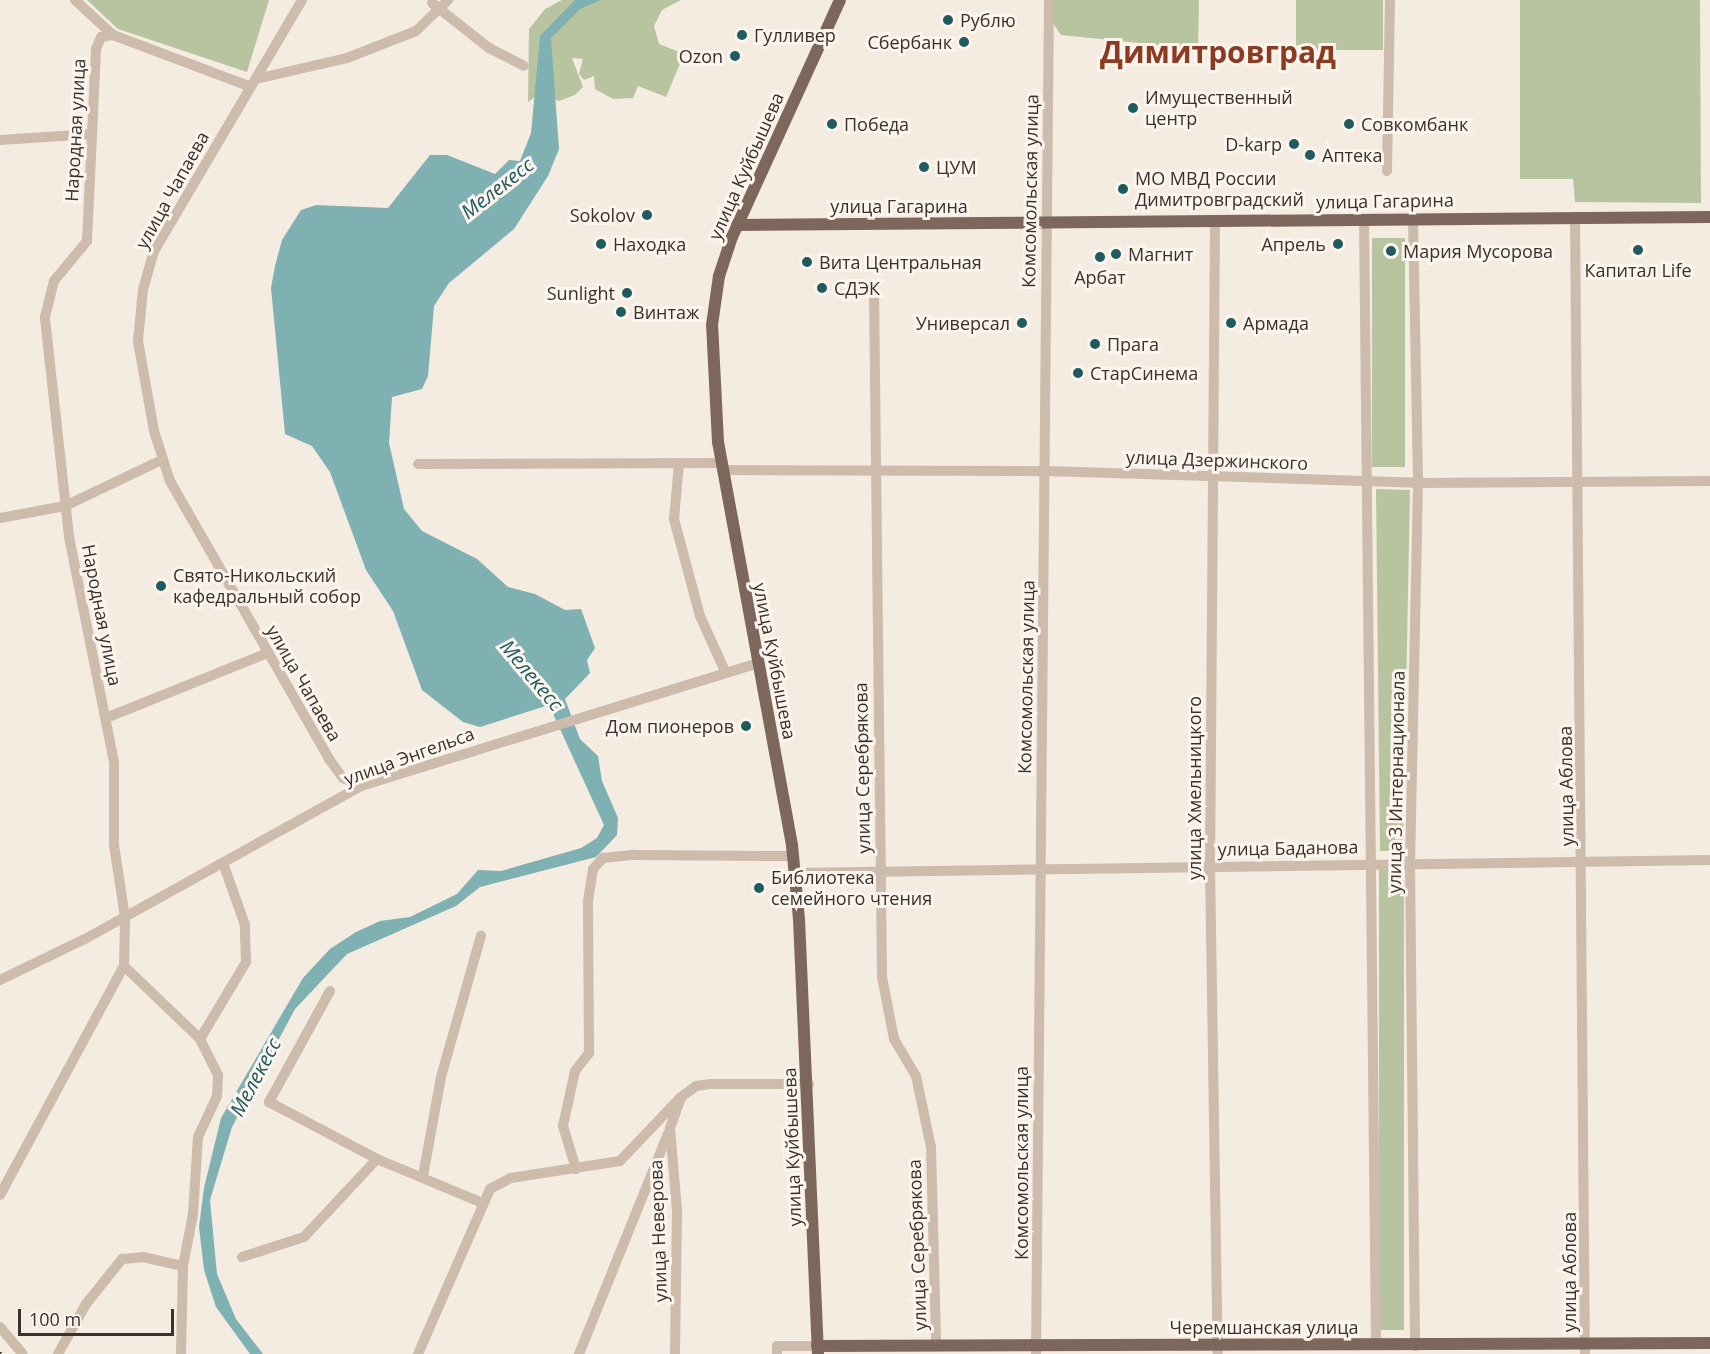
<!DOCTYPE html>
<meta charset="utf-8">
<style>
body{margin:0}
#map{position:relative;width:1710px;height:1354px;overflow:hidden;background:#f4ebe1;font-family:"Open Sans",sans-serif}
div>[style]{position:absolute}
.green>*{inset:0;background:#b8c4a0;transform-origin:0 0}
.water>*{inset:0;background:#7fb0b2}
.minor>*{height:10px;margin:-5px;padding:0 5px;transform-origin:5px;border-radius:5px;background:#cdbbac}
.major>*{height:12px;margin:-6px;padding:0 6px;transform-origin:6px;border-radius:6px;background:#7d675c}
.rail>*{height:3px;margin-top:-1.5px;transform-origin:0;background:repeating-linear-gradient(90deg,#3b302b 0 1.5px,transparent 0 6px)}
.dots>*{width:16px;height:16px;translate:-50% -50%;box-sizing:border-box;border:3px solid #fbf5ee;border-radius:50%}
span{translate:-50% -50%;white-space:nowrap;text-align:center;line-height:1.15;-webkit-text-stroke:6px #fbf5ee;paint-order:stroke}
.poi-label{font-size:18px;color:#3b302b}
.left{translate:0 -50%;text-align:left}
.right{translate:-100% -50%;text-align:right}
.street-label{font-size:18px;color:#3b302b}
.water-label{font-size:20px;color:#1f5a5e;font-style:italic}
.town-label{font-size:30px;color:#8c3b22;font-weight:700}
.scale{position:absolute;left:18px;top:1309px;width:156px;height:27px;box-sizing:border-box;border:3px solid #3b302b;border-top:0;padding-left:8px;font-size:18px;line-height:21px;white-space:nowrap;color:#3b302b;-webkit-text-stroke:4px #fbf5ee;paint-order:stroke}
</style>
<div id="map">
<div class="green">
<div style="clip-path:polygon(87px 0,269px 0,247px 72px,118px 29px)"></div>
<div style="clip-path:polygon(562px 0,681px 0,662px 10px,654px 26px,659px 44px,684px 54px,666px 97px,638px 86px,633px 98px,613px 99px,595px 89px,594px 76px,584px 80px,579px 74px,583px 59px,572px 58px,583px 87px,575px 95px,559px 101px,539px 94px,528px 102px,529px 29px,545px 9px)"></div>
<div style="clip-path:polygon(1053px 0,1199px 0,1198px 49px,1061px 35px,1053px 23px)"></div>
<div style="left:1296px;top:0;width:87px;height:50px"></div>
<div style="clip-path:polygon(1520px 0,1700px 0,1701px 203px,1575px 202px,1573px 179px,1520px 179px)"></div>
<div style="left:1372px;top:238px;width:33px;height:229px"></div>
<div style="clip-path:polygon(1376px 489px,1410px 490px,1403px 851px,1380px 851px)"></div>
<div style="left:1404px;top:869px;width:461px;height:25px;rotate:90deg"></div>
</div>
<div class="water">
<div style="clip-path:polygon(575px 0,601px 0,580px 9px,551px 38px,559px 149px,548px 176px,514px 229px,449px 283px,434px 306px,428px 376px,422px 389px,392px 397px,389px 443px,404px 509px,422px 531px,477px 559px,508px 587px,535px 594px,565px 610px,581px 609px,595px 648px,587px 660px,590px 673px,565px 699px,580px 739px,598px 756px,602px 781px,618px 818px,617px 835px,596px 857px,480px 887px,456px 906px,347px 954px,295px 1009px,232px 1127px,210px 1200px,217px 1274px,236px 1319px,263px 1354px,250px 1354px,216px 1307px,204px 1270px,199px 1227px,204px 1188px,221px 1118px,303px 978px,330px 949px,356px 932px,380px 921px,410px 917px,457px 894px,478px 870px,501px 871px,581px 848px,597px 838px,604px 825px,549px 705px,480px 727px,463px 722px,422px 690px,393px 611px,366px 570px,330px 472px,312px 446px,285px 434px,271px 288px,275px 266px,282px 240px,301px 210px,316px 205px,388px 208px,430px 155px,447px 155px,495px 174px,509px 160px,520px 161px,531px 133px,540px 36px)"></div>
</div>
<div class="minor">
<div style="left:75px;top:0;width:52px;rotate:42.6deg"></div>
<div style="left:113px;top:35px;width:147px;rotate:20.6deg"></div>
<div style="left:302px;top:0;width:291px;rotate:120.5deg"></div>
<div style="left:154px;top:251px;width:40px;rotate:106deg"></div>
<div style="left:143px;top:289px;width:52px;rotate:95.5deg"></div>
<div style="left:138px;top:341px;width:91px;rotate:79.9deg"></div>
<div style="left:154px;top:431px;width:52px;rotate:72.3deg"></div>
<div style="left:170px;top:481px;width:320px;rotate:60.2deg"></div>
<div style="left:329px;top:759px;width:24px;rotate:54deg"></div>
<div style="left:343px;top:778px;width:20px;rotate:24deg"></div>
<div style="left:432px;top:3px;width:73px;rotate:38.3deg"></div>
<div style="left:489px;top:48px;width:39px;rotate:27deg"></div>
<div style="left:256px;top:79px;width:93px;rotate:-13deg"></div>
<div style="left:347px;top:58px;width:74px;rotate:-21.4deg"></div>
<div style="left:416px;top:31px;width:45px;rotate:-44.1deg"></div>
<div style="left:0;top:140px;width:92px;rotate:-3.7deg"></div>
<div style="left:1387px;top:171px;width:171px;rotate:-89deg"></div>
<div style="left:1575px;top:217px;width:1137px;rotate:89.5deg"></div>
<div style="left:1364px;top:219px;width:1126px;rotate:89.39deg"></div>
<div style="left:1413px;top:219px;width:264px;rotate:88.9deg"></div>
<div style="left:1418px;top:483px;width:379px;rotate:91.2deg"></div>
<div style="left:1410px;top:862px;width:484px;rotate:89.4deg"></div>
<div style="left:1215px;top:222px;width:644px;rotate:90.44deg"></div>
<div style="left:1210px;top:866px;width:488px;rotate:89.1deg"></div>
<div style="left:874px;top:291px;width:686px;rotate:89.33deg"></div>
<div style="left:882px;top:977px;width:63px;rotate:79deg"></div>
<div style="left:894px;top:1039px;width:43px;rotate:59.3deg"></div>
<div style="left:916px;top:1076px;width:73px;rotate:78.1deg"></div>
<div style="left:931px;top:1147px;width:196px;rotate:88.5deg"></div>
<div style="left:679px;top:463px;width:56px;rotate:95.1deg"></div>
<div style="left:674px;top:519px;width:100px;rotate:75deg"></div>
<div style="left:700px;top:616px;width:60px;rotate:65.6deg"></div>
<div style="left:418px;top:464px;width:303px;rotate:-0.2deg"></div>
<div style="left:722px;top:470px;width:324px;rotate:0.2deg"></div>
<div style="left:1046px;top:471px;width:372px;rotate:1.8deg"></div>
<div style="left:1418px;top:483px;width:292px;rotate:-0.4deg"></div>
<div style="left:0;top:518px;width:66px;rotate:-10.5deg"></div>
<div style="left:65px;top:506px;width:107px;rotate:-25.4deg"></div>
<div style="left:106px;top:718px;width:175px;rotate:-21.9deg"></div>
<div style="left:794px;top:873px;width:916px;rotate:-0.81deg"></div>
<div style="left:124px;top:966px;width:105px;rotate:43.8deg"></div>
<div style="left:0;top:980px;width:94px;rotate:-25.8deg"></div>
<div style="left:85px;top:939px;width:316px;rotate:-29deg"></div>
<div style="left:361px;top:786px;width:413px;rotate:-17.2deg"></div>
<div style="left:330px;top:991px;width:127px;rotate:118.8deg"></div>
<div style="left:269px;top:1102px;width:122px;rotate:27.8deg"></div>
<div style="left:377px;top:1159px;width:112px;rotate:22.7deg"></div>
<div style="left:576px;top:1169px;width:45px;rotate:-106.8deg"></div>
<div style="left:563px;top:1126px;width:56px;rotate:-77.7deg"></div>
<div style="left:575px;top:1071px;width:23px;rotate:-52deg"></div>
<div style="left:589px;top:1053px;width:152px;rotate:-90.4deg"></div>
<div style="left:588px;top:901px;width:32px;rotate:-81deg"></div>
<div style="left:593px;top:869px;width:15px;rotate:-48deg"></div>
<div style="left:603px;top:858px;width:31px;rotate:-6deg"></div>
<div style="left:634px;top:855px;width:159px;rotate:0.4deg"></div>
<div style="left:423px;top:1176px;width:101px;rotate:-79.7deg"></div>
<div style="left:441px;top:1077px;width:147px;rotate:-74.2deg"></div>
<div style="left:0;top:1195px;width:260px;rotate:-61.6deg"></div>
<div style="left:124px;top:966px;width:49px;rotate:-88.8deg"></div>
<div style="left:125px;top:917px;width:73px;rotate:-98.7deg"></div>
<div style="left:114px;top:845px;width:83px;rotate:-90deg"></div>
<div style="left:114px;top:762px;width:230px;rotate:-101.3deg"></div>
<div style="left:69px;top:536px;width:220px;rotate:-96.3deg"></div>
<div style="left:45px;top:317px;width:37px;rotate:-76deg"></div>
<div style="left:54px;top:281px;width:52px;rotate:-50.5deg"></div>
<div style="left:87px;top:241px;width:192px;rotate:-87.3deg"></div>
<div style="left:96px;top:49px;width:13px;rotate:-67deg"></div>
<div style="left:101px;top:37px;width:12px;rotate:-9deg"></div>
<div style="left:242px;top:1257px;width:65px;rotate:-17.9deg"></div>
<div style="left:304px;top:1237px;width:107px;rotate:-46.9deg"></div>
<div style="left:0;top:1327px;width:35px;rotate:50deg"></div>
<div style="left:58px;top:1354px;width:57px;rotate:-60.8deg"></div>
<div style="left:86px;top:1304px;width:58px;rotate:-51.3deg"></div>
<div style="left:122px;top:1259px;width:21px;rotate:-5deg"></div>
<div style="left:143px;top:1257px;width:41px;rotate:12.7deg"></div>
<div style="left:181px;top:1354px;width:88px;rotate:-88.7deg"></div>
<div style="left:183px;top:1266px;width:53px;rotate:-79.1deg"></div>
<div style="left:193px;top:1214px;width:77px;rotate:-86.3deg"></div>
<div style="left:198px;top:1137px;width:45px;rotate:-65.1deg"></div>
<div style="left:217px;top:1096px;width:21px;rotate:-87deg"></div>
<div style="left:218px;top:1075px;width:40px;rotate:-116.6deg"></div>
<div style="left:200px;top:1039px;width:90px;rotate:-59.1deg"></div>
<div style="left:246px;top:962px;width:37px;rotate:-92deg"></div>
<div style="left:245px;top:925px;width:66px;rotate:-109.5deg"></div>
<div style="left:418px;top:1354px;width:180px;rotate:-66.4deg"></div>
<div style="left:490px;top:1189px;width:24px;rotate:-28deg"></div>
<div style="left:511px;top:1178px;width:110px;rotate:-8.9deg"></div>
<div style="left:620px;top:1161px;width:88px;rotate:-46.4deg"></div>
<div style="left:579px;top:1354px;width:240px;rotate:-68deg"></div>
<div style="left:675px;top:1354px;width:143px;rotate:-89.2deg"></div>
<div style="left:677px;top:1211px;width:83px;rotate:-94.8deg"></div>
<div style="left:670px;top:1128px;width:33px;rotate:-70deg"></div>
<div style="left:681px;top:1097px;width:19px;rotate:-36deg"></div>
<div style="left:696px;top:1086px;width:15px;rotate:-8deg"></div>
<div style="left:711px;top:1084px;width:98px"></div>
<div style="left:777px;top:1354px;width:8px;rotate:-90deg"></div>
<div style="left:777px;top:1346px;width:40px"></div>
<div style="left:1036px;top:1354px;width:1354px;rotate:-89.45deg"></div>
</div>
<div class="major">
<div style="left:737px;top:225px;width:973px;rotate:-0.47deg"></div>
<div style="left:817px;top:1346px;width:893px;rotate:-0.19deg"></div>
<div style="left:818px;top:1354px;width:435px;rotate:-92.5deg"></div>
<div style="left:799px;top:919px;width:74px;rotate:-95.4deg"></div>
<div style="left:792px;top:845px;width:410px;rotate:-100.4deg"></div>
<div style="left:718px;top:442px;width:117px;rotate:-92.9deg"></div>
<div style="left:712px;top:325px;width:49px;rotate:-81.9deg"></div>
<div style="left:719px;top:276px;width:41px;rotate:-71.6deg"></div>
<div style="left:732px;top:237px;width:260px;rotate:-65.5deg"></div>
</div>
<div class="rail">
<div style="left:0;top:1352px;width:3px;rotate:45deg"></div>
</div>
<div class="dots">
<div style="left:948px;top:20px;background:#1f5a5e"></div>
<div style="left:742px;top:35px;background:#1f5a5e"></div>
<div style="left:964px;top:42px;background:#1f5a5e"></div>
<div style="left:735px;top:56px;background:#1f5a5e"></div>
<div style="left:1133px;top:108px;background:#1f5a5e"></div>
<div style="left:832px;top:124px;background:#1f5a5e"></div>
<div style="left:1349px;top:124px;background:#1f5a5e"></div>
<div style="left:1294px;top:144px;background:#1f5a5e"></div>
<div style="left:1310px;top:155px;background:#1f5a5e"></div>
<div style="left:924px;top:167px;background:#1f5a5e"></div>
<div style="left:1123px;top:189px;background:#1f5a5e"></div>
<div style="left:647px;top:215px;background:#1f5a5e"></div>
<div style="left:601px;top:244px;background:#1f5a5e"></div>
<div style="left:1338px;top:244px;background:#1f5a5e"></div>
<div style="left:1638px;top:250px;background:#1f5a5e"></div>
<div style="left:1391px;top:251px;background:#1f5a5e"></div>
<div style="left:1116px;top:254px;background:#1f5a5e"></div>
<div style="left:1100px;top:257px;background:#1f5a5e"></div>
<div style="left:807px;top:262px;background:#1f5a5e"></div>
<div style="left:822px;top:288px;background:#1f5a5e"></div>
<div style="left:627px;top:293px;background:#1f5a5e"></div>
<div style="left:621px;top:312px;background:#1f5a5e"></div>
<div style="left:1022px;top:323px;background:#1f5a5e"></div>
<div style="left:1231px;top:323px;background:#1f5a5e"></div>
<div style="left:1095px;top:344px;background:#1f5a5e"></div>
<div style="left:1078px;top:373px;background:#1f5a5e"></div>
<div style="left:161px;top:586px;background:#1f5a5e"></div>
<div style="left:746px;top:726px;background:#1f5a5e"></div>
<div style="left:759px;top:888px;background:#1f5a5e"></div>
</div>
<div class="poi-label">
<span class="left" style="left:960px;top:20px">Рублю</span>
<span class="left" style="left:754px;top:35px">Гулливер</span>
<span class="right" style="left:952px;top:42px">Сбербанк</span>
<span class="right" style="left:723px;top:56px">Ozon</span>
<span class="left" style="left:1145px;top:108px">Имущественный<br>центр</span>
<span class="left" style="left:844px;top:124px">Победа</span>
<span class="left" style="left:1361px;top:124px">Совкомбанк</span>
<span class="right" style="left:1282px;top:144px">D-karp</span>
<span class="left" style="left:1322px;top:155px">Аптека</span>
<span class="left" style="left:936px;top:167px">ЦУМ</span>
<span class="left" style="left:1135px;top:189px">МО МВД России<br>Димитровградский</span>
<span class="right" style="left:635px;top:215px">Sokolov</span>
<span class="left" style="left:613px;top:244px">Находка</span>
<span class="right" style="left:1326px;top:244px">Апрель</span>
<span class="left" style="left:1403px;top:251px">Мария Мусорова</span>
<span class="left" style="left:1128px;top:254px">Магнит</span>
<span class="left" style="left:819px;top:262px">Вита Центральная</span>
<span style="left:1638px;top:270px">Капитал Life</span>
<span style="left:1100px;top:277px">Арбат</span>
<span class="left" style="left:834px;top:288px">СДЭК</span>
<span class="right" style="left:615px;top:293px">Sunlight</span>
<span class="left" style="left:633px;top:312px">Винтаж</span>
<span class="right" style="left:1010px;top:323px">Универсал</span>
<span class="left" style="left:1243px;top:323px">Армада</span>
<span class="left" style="left:1107px;top:344px">Прага</span>
<span class="left" style="left:1090px;top:373px">СтарСинема</span>
<span class="left" style="left:173px;top:586px">Свято-Никольский<br>кафедральный собор</span>
<span class="right" style="left:734px;top:726px">Дом пионеров</span>
<span class="left" style="left:771px;top:888px">Библиотека<br>семейного чтения</span>
</div>
<div class="street-label">
<span style="left:75px;top:130px;rotate:-87deg">Народная улица</span>
<span style="left:746px;top:166px;rotate:-66deg">улица Куйбышева</span>
<span style="left:172px;top:190px;rotate:-61deg">улица Чапаева</span>
<span style="left:1030px;top:191px;rotate:-89deg">Комсомольская улица</span>
<span style="left:1385px;top:201px;rotate:-1deg">улица Гагарина</span>
<span style="left:899px;top:206px">улица Гагарина</span>
<span style="left:1217px;top:460px;rotate:2deg">улица Дзержинского</span>
<span style="left:102px;top:615px;rotate:79deg">Народная улица</span>
<span style="left:775px;top:661px;rotate:79deg">улица Куйбышева</span>
<span style="left:1026px;top:677px;rotate:-89deg">Комсомольская улица</span>
<span style="left:304px;top:683px;rotate:60deg">улица Чапаева</span>
<span style="left:409px;top:756px;rotate:-20deg">улица Энгельса</span>
<span style="left:862px;top:768px;rotate:-91deg">улица Серебрякова</span>
<span style="left:1396px;top:782px;rotate:-89deg">улица 3 Интернационала</span>
<span style="left:1566px;top:786px;rotate:-91deg">улица Аблова</span>
<span style="left:1194px;top:788px;rotate:-90deg">улица Хмельницкого</span>
<span style="left:1288px;top:848px;rotate:-1deg">улица Баданова</span>
<span style="left:792px;top:1147px;rotate:-92deg">улица Куйбышева</span>
<span style="left:1021px;top:1163px;rotate:-90deg">Комсомольская улица</span>
<span style="left:658px;top:1231px;rotate:-92deg">улица Неверова</span>
<span style="left:917px;top:1245px;rotate:-92deg">улица Серебрякова</span>
<span style="left:1569px;top:1272px;rotate:-90deg">улица Аблова</span>
<span style="left:1264px;top:1327px">Черемшанская улица</span>
</div>
<div class="water-label">
<span style="left:497px;top:188px;rotate:-38deg">Мелекесс</span>
<span style="left:532px;top:675px;rotate:50deg">Мелекесс</span>
<span style="left:255px;top:1077px;rotate:-62deg">Мелекесс</span>
</div>
<div class="town-label">
<span style="left:1218px;top:52px">Димитровград</span>
</div>
<div class="scale">100 m</div>
</div>
